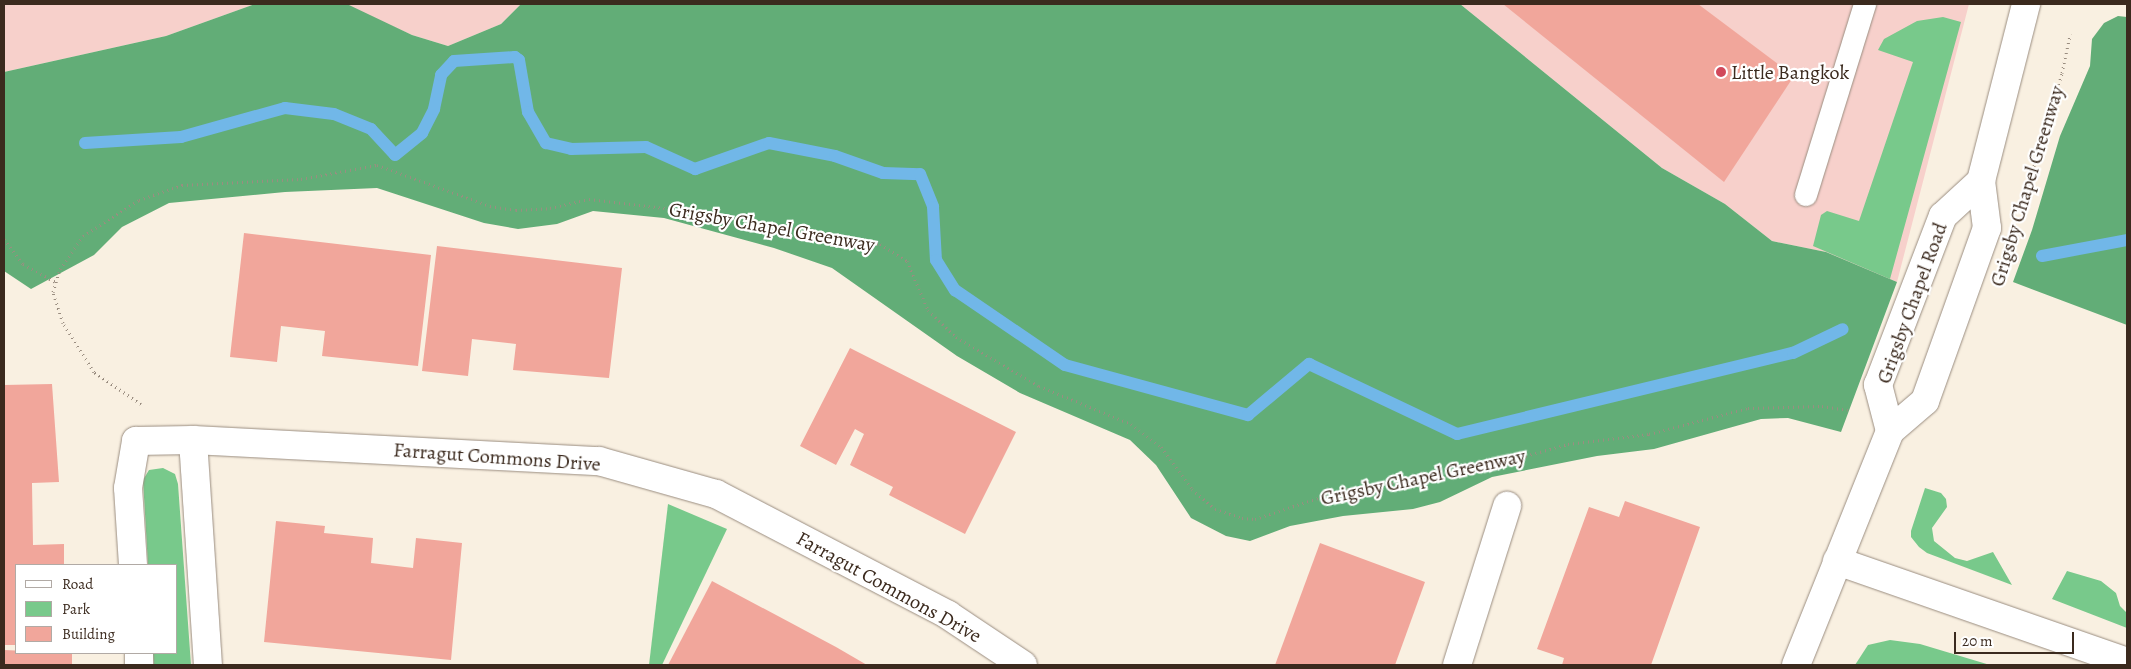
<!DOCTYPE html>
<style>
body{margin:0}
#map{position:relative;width:2131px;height:669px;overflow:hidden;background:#f9f0e1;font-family:Alegreya,serif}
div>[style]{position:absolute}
.built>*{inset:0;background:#f7d0cb}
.green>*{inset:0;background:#78c98b}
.forest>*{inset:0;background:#62ad77}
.stream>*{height:12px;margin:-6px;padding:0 6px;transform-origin:6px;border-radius:6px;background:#71b7e8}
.building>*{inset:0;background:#f1a69b}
.path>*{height:3px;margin-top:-1.5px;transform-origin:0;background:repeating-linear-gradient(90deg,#9a8d80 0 1px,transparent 0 5px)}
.roads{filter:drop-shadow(0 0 1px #9a8d80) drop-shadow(0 0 1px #9a8d80)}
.lane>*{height:22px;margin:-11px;padding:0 11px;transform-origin:11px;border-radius:11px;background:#fff}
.street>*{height:28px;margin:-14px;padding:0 14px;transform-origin:14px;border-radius:14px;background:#fff}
.secondary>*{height:28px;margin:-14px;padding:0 14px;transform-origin:14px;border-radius:14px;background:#fff}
.dots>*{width:14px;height:14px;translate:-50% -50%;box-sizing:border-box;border:2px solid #fff;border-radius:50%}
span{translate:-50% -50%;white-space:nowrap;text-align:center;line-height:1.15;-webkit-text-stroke:4.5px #fff;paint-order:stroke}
.poi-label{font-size:20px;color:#3b2a1e}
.left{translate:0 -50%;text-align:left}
.street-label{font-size:20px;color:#3b2a1e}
.frame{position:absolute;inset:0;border:5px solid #3b2a1e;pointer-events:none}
.legend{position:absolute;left:15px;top:564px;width:162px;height:90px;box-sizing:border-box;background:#fff;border:1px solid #b1aaa5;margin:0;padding:6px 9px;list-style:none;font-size:15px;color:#3b2a1e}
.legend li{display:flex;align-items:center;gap:10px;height:25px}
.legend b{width:25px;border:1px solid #b1aaa5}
.scale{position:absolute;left:1954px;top:632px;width:120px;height:22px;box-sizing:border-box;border:2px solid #3b2a1e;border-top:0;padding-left:6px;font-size:15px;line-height:18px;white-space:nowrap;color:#3b2a1e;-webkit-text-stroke:4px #fff;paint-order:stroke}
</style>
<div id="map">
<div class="built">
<div style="clip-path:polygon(4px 4px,255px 4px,166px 36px,4px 72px)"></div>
<div style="clip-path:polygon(343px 4px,521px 4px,501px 24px,448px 46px,412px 35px)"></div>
<div style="clip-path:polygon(1460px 4px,1969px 4px,1897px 282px,1826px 252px,1772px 241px,1725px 204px,1662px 168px)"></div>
</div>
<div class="green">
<div style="clip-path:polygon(1943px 17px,1961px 22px,1890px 279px,1813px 246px,1821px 215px,1827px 211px,1859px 221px,1913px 62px,1878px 50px,1884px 39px,1917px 21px)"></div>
<div style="clip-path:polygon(163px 468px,175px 474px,178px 484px,191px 665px,154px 665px,153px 653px,176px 653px,176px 565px,148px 565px,143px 480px,149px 470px)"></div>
<div style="clip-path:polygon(1925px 488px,1941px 493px,1946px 499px,1947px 507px,1932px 528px,1934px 541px,1955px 558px,1967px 561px,1993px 552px,2012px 585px,1927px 553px,1919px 547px,1911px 537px,1911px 531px)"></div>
<div style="clip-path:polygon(668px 504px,727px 529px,662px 665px,649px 665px)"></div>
<div style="clip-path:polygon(2067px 571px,2101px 581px,2116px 593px,2120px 606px,2127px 613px,2127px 628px,2052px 599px)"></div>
<div style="clip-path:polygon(1890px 640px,1920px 644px,1990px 665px,1855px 665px,1868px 645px)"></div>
</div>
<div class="forest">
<div style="clip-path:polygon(255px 4px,349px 5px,412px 35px,448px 46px,501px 24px,521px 4px,1460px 4px,1662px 168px,1725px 204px,1772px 241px,1826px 252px,1897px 282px,1841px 432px,1788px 418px,1761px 419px,1654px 449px,1597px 456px,1492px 477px,1440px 502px,1413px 509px,1343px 516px,1290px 526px,1250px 541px,1226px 536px,1191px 518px,1156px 465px,1130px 440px,1020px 393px,957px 356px,832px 268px,774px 248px,664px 218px,593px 211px,557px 224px,518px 229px,484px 223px,377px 188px,285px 192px,169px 203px,122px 227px,94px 255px,31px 289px,4px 271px,4px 72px,166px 36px)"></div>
<div style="clip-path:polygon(2118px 16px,2127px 17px,2127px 325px,2013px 282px,2032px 230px,2060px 136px,2090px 66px,2092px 39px,2104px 23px)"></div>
</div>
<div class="stream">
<div style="left:85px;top:143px;width:96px;rotate:-3.6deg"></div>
<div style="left:181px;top:137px;width:108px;rotate:-15.6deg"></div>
<div style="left:285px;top:108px;width:49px;rotate:7deg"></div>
<div style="left:334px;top:114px;width:40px;rotate:22deg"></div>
<div style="left:371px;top:129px;width:35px;rotate:47deg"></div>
<div style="left:395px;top:155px;width:35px;rotate:-39deg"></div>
<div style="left:422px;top:133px;width:27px;rotate:-63deg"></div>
<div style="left:434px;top:109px;width:35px;rotate:-78deg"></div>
<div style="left:441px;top:75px;width:19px;rotate:-47deg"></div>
<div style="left:454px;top:61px;width:61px;rotate:-3.8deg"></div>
<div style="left:515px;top:57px;width:5px;rotate:37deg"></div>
<div style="left:519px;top:60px;width:53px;rotate:80.2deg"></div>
<div style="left:528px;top:112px;width:36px;rotate:60deg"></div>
<div style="left:546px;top:143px;width:26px;rotate:13deg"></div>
<div style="left:571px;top:149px;width:75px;rotate:-1.5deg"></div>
<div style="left:646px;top:147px;width:54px;rotate:24.2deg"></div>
<div style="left:695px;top:169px;width:78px;rotate:-19.4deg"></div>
<div style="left:769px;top:143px;width:67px;rotate:11.1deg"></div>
<div style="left:835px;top:156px;width:51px;rotate:19.5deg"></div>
<div style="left:883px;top:173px;width:37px;rotate:2deg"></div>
<div style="left:920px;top:174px;width:35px;rotate:68deg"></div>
<div style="left:933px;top:207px;width:53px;rotate:86.8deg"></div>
<div style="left:936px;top:260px;width:36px;rotate:58deg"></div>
<div style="left:955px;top:290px;width:133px;rotate:34.3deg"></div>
<div style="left:1065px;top:365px;width:190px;rotate:15.3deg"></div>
<div style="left:1248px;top:415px;width:80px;rotate:-39.9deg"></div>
<div style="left:1309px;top:364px;width:164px;rotate:25.3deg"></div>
<div style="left:1457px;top:434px;width:346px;rotate:-13.6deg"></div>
<div style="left:1793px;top:353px;width:55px;rotate:-25.6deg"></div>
<div style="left:2042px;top:256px;width:86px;rotate:-10.7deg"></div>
</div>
<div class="building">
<div style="clip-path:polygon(1503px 4px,1698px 4px,1794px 76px,1724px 182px)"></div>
<div style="clip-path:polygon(244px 233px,431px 255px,418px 366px,322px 356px,325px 331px,281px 326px,277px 362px,230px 357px)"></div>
<div style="clip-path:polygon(437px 246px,622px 268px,609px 378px,513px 370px,516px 344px,472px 339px,468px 376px,422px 371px)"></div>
<div style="clip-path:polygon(850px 348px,1016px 432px,965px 534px,889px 495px,893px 487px,850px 465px,864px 434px,855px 429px,836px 465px,800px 446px)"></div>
<div style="clip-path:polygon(52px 384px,59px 482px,32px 483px,33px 545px,64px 544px,64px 565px,16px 565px,16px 645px,4px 645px,4px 385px)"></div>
<div style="clip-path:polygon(1625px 501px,1700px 527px,1651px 665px,1562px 665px,1564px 658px,1537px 649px,1589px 507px,1619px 517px)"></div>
<div style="clip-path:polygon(276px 521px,325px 526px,324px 533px,373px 538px,371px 563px,413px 568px,416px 538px,462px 543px,451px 660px,264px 642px)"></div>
<div style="clip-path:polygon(1320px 543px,1425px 582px,1395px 665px,1275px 665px)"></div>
<div style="clip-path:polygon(712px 581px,836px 647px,867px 665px,668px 665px)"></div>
<div style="clip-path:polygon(4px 650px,72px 653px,72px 665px,4px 665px)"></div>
</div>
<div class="path">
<div style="left:2021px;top:209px;width:142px;rotate:-73.2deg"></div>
<div style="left:2062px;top:73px;width:40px;rotate:-78deg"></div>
<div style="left:4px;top:239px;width:31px;rotate:53deg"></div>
<div style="left:23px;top:264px;width:38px;rotate:29deg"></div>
<div style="left:141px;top:404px;width:57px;rotate:-145.8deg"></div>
<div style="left:94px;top:372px;width:58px;rotate:-122.3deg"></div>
<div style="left:63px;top:323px;width:33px;rotate:-108deg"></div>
<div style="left:53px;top:292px;width:24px;rotate:-73deg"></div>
<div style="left:60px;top:269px;width:40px;rotate:-55.1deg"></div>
<div style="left:83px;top:236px;width:67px;rotate:-32.7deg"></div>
<div style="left:139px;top:200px;width:46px;rotate:-19.2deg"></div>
<div style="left:182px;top:185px;width:119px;rotate:-2.9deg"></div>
<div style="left:301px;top:179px;width:77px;rotate:-10.4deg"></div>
<div style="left:377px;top:165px;width:120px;rotate:19.9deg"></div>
<div style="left:490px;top:206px;width:26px;rotate:9deg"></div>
<div style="left:516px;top:210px;width:34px;rotate:-3deg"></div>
<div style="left:550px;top:208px;width:40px;rotate:-13deg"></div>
<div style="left:589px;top:199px;width:127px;rotate:6.8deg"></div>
<div style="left:715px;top:214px;width:168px;rotate:10.3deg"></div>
<div style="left:880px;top:244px;width:32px;rotate:32deg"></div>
<div style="left:907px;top:261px;width:53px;rotate:66.8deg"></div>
<div style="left:928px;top:310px;width:39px;rotate:44deg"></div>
<div style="left:956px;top:337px;width:96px;rotate:30.6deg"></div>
<div style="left:1039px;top:386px;width:100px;rotate:22.4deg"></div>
<div style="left:1131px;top:424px;width:38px;rotate:37deg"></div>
<div style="left:1161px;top:447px;width:52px;rotate:53.6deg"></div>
<div style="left:1192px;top:489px;width:30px;rotate:41deg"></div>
<div style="left:1215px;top:509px;width:28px;rotate:18deg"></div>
<div style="left:1242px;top:518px;width:13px;rotate:4deg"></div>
<div style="left:1255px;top:519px;width:92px;rotate:-18.4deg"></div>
<div style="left:1342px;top:490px;width:122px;rotate:-8deg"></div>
<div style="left:1463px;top:473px;width:109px;rotate:-15.4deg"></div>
<div style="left:1568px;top:444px;width:82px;rotate:-7deg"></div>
<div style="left:1649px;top:434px;width:102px;rotate:-14.7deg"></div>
<div style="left:1748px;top:408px;width:74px;rotate:-1.5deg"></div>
<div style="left:1822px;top:406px;width:26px;rotate:9deg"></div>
</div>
<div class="roads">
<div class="lane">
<div style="left:1806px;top:195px;width:200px;rotate:-72.8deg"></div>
</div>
<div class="street">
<div style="left:193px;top:440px;width:225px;rotate:86.2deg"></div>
<div style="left:1837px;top:561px;width:307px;rotate:19.2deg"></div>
<div style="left:133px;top:565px;width:77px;rotate:-93.7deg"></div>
<div style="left:128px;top:488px;width:48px;rotate:-80.3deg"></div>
<div style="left:136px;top:441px;width:57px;rotate:-1deg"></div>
<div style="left:193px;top:440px;width:407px;rotate:3deg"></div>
<div style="left:599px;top:461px;width:122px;rotate:15.8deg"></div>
<div style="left:716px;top:494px;width:262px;rotate:27.5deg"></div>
<div style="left:948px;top:615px;width:90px;rotate:33.7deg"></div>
<div style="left:139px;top:653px;width:12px;rotate:90deg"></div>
<div style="left:1457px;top:665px;width:167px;rotate:-72.5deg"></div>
</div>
<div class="secondary">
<div style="left:1890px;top:431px;width:46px;rotate:-40.6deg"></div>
<div style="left:1925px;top:401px;width:184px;rotate:-70.3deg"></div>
<div style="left:1987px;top:228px;width:47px;rotate:-97.3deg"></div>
<div style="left:1796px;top:665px;width:252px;rotate:-68.1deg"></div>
<div style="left:1890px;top:431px;width:48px;rotate:-104.6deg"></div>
<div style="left:1878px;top:385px;width:181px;rotate:-69deg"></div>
<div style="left:1943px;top:216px;width:52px;rotate:-42.6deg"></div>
<div style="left:1981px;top:181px;width:183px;rotate:-75.7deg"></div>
</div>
</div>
<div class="dots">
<div style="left:1721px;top:72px;background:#d1495b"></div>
</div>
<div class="poi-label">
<span class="left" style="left:1731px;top:72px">Little Bangkok</span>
</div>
<div class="street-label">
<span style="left:2027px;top:186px;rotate:-73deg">Grigsby Chapel Greenway</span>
<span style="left:772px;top:227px;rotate:10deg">Grigsby Chapel Greenway</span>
<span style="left:1912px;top:303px;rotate:-70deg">Grigsby Chapel Road</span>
<span style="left:497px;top:457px;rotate:4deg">Farragut Commons Drive</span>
<span style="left:1423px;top:477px;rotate:-12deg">Grigsby Chapel Greenway</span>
<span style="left:889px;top:587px;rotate:29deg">Farragut Commons Drive</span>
</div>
<div class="frame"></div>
<ul class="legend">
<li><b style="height:6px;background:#fff"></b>Road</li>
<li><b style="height:14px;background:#78c98b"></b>Park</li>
<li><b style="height:14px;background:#f1a69b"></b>Building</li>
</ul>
<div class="scale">20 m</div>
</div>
